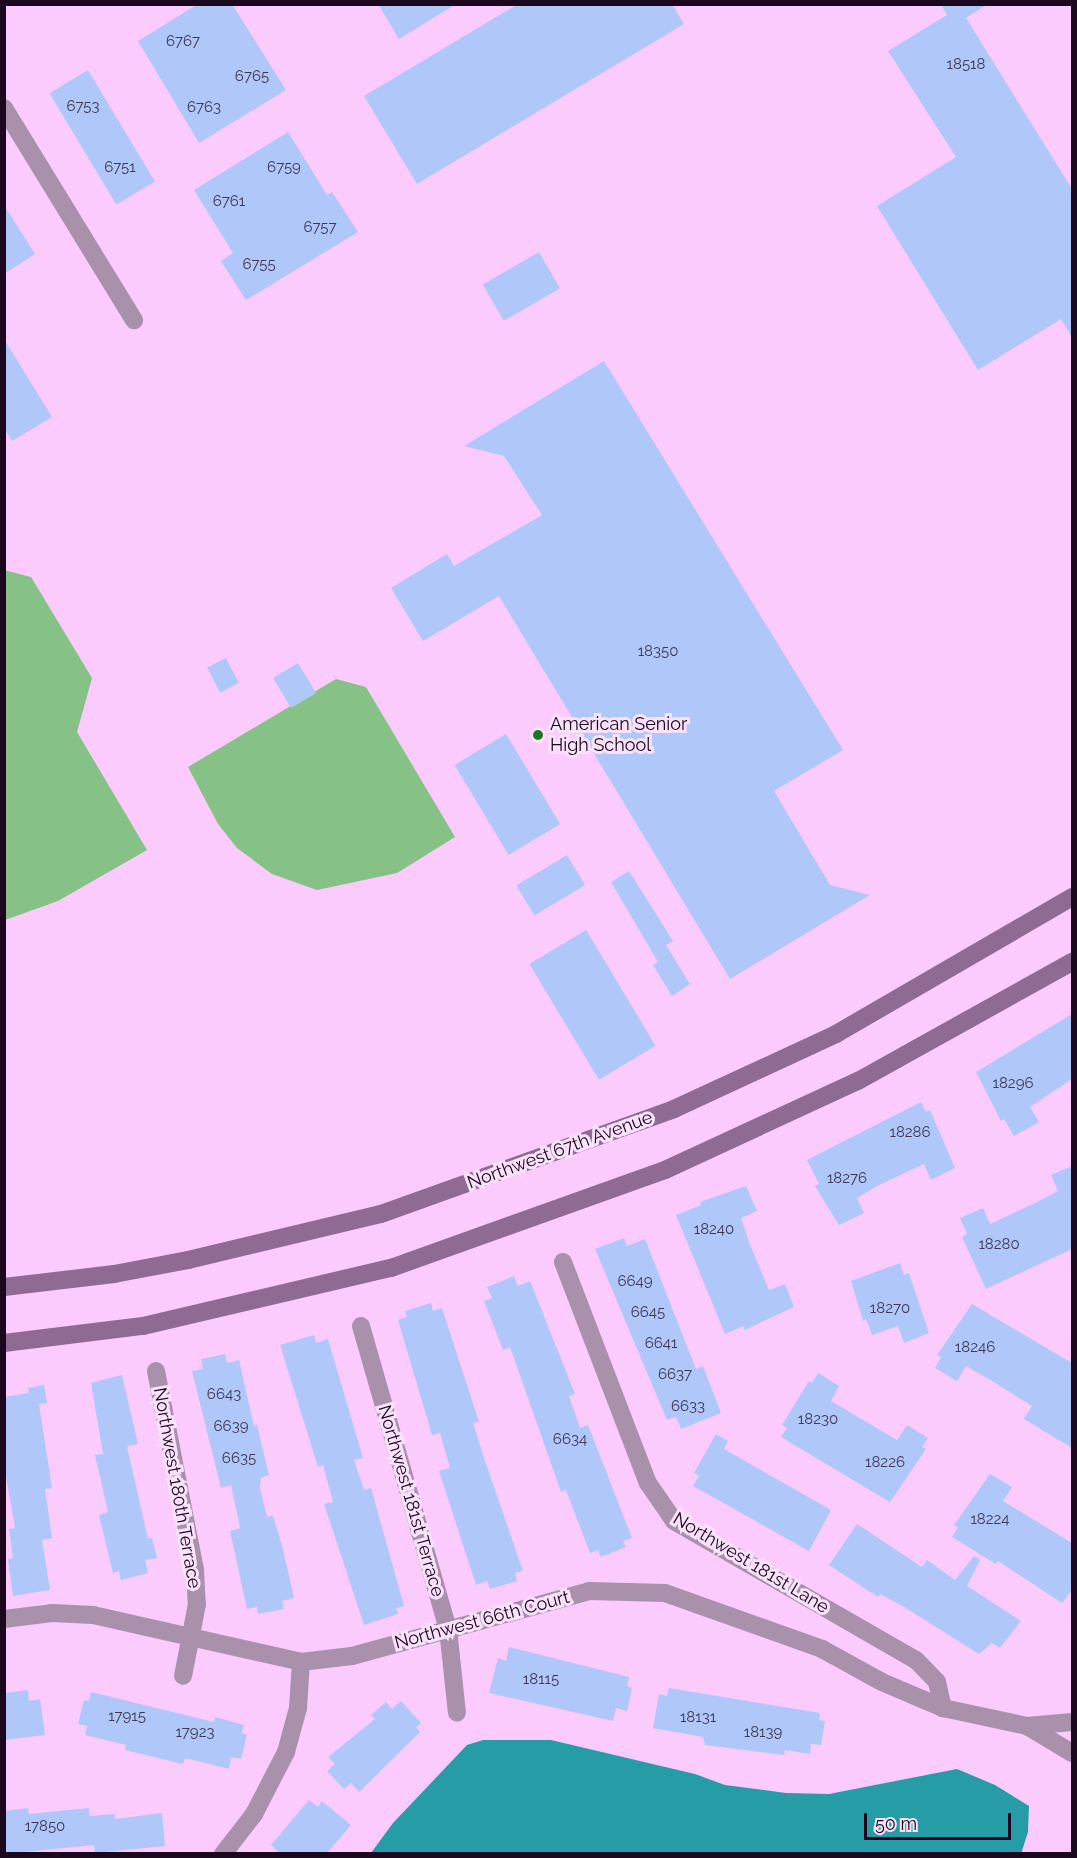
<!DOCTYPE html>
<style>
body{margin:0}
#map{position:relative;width:1077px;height:1858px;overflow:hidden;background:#fbcbfe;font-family:Raleway,sans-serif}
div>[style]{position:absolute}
.green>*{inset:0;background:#86c185}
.water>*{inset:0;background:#269ca7}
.building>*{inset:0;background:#afc8f9;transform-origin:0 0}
.minor>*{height:18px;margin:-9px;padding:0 9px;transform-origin:9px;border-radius:9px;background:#a990ab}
.secondary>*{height:18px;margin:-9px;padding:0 9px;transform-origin:9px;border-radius:9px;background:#8f6a92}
.dots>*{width:16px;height:16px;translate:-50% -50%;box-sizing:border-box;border:3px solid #fae2fc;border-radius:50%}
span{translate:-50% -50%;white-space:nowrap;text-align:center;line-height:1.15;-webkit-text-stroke:6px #fae2fc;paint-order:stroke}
.number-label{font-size:15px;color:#403755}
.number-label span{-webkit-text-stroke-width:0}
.poi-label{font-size:18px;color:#1b071e}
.left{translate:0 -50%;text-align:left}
.street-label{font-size:18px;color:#1b071e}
.frame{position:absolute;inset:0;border:6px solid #1b071e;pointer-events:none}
.scale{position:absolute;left:864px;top:1813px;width:147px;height:27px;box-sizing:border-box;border:3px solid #1b071e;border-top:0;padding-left:8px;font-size:18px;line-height:21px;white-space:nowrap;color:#1b071e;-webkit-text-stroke:4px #fae2fc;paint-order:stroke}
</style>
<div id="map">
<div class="green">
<div style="clip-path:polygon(4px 570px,31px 577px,92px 678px,77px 732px,147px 850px,58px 901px,5px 920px)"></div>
<div style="clip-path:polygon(336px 679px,366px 687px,455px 837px,397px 873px,317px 890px,272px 874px,237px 848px,218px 824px,188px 767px)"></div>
</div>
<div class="water">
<div style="clip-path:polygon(483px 1740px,551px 1740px,695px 1774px,725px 1785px,786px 1793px,829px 1794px,957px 1769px,995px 1785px,1029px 1806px,1028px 1832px,1021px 1854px,371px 1853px,393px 1823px,467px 1745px)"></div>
</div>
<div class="building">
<div style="clip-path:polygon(198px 4px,232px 4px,286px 90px,199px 143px,138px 41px)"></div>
<div style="clip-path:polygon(378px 4px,456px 4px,399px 39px)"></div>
<div style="clip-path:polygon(518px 4px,672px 4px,684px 24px,417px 184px,364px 96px)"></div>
<div style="clip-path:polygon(941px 4px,988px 4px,966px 18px,1072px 189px,1072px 337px,1061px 319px,978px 370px,877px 206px,956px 157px,888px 51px,947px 15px)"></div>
<div style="left:88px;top:70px;width:130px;height:45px;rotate:59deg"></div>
<div style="clip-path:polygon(288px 132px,327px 195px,332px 192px,358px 232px,246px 300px,221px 261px,233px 253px,194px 190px)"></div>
<div style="clip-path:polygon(4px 205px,35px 254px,4px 274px)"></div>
<div style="left:539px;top:252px;width:42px;height:65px;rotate:60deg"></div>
<div style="clip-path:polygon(4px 339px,52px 417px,12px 441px,4px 428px)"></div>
<div style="clip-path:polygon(604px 361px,843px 750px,774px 791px,830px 885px,870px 895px,730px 979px,499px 596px,423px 641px,391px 588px,447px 554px,454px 566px,542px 515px,504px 456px,464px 446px)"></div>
<div style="left:226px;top:658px;width:28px;height:21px;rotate:63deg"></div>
<div style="left:298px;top:663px;width:35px;height:29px;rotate:59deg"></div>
<div style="left:506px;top:734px;width:105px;height:60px;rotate:59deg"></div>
<div style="left:567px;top:855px;width:35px;height:59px;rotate:59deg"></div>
<div style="clip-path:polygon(629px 871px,673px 941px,666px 945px,690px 984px,672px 996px,653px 965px,658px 962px,611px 882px)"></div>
<div style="left:586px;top:930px;width:135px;height:66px;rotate:59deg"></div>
<div style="clip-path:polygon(1072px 1014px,1072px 1079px,1030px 1107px,1039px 1122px,1014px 1136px,1004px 1119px,1001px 1121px,976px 1072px)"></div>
<div style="clip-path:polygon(921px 1102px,926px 1112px,930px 1110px,955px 1168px,931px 1180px,924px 1164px,879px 1185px,857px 1198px,864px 1213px,839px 1225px,815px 1186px,819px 1184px,807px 1160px)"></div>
<div style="clip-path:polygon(1072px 1166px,1072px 1249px,986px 1289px,962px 1237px,967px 1234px,960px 1218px,983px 1208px,990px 1224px,1035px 1203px,1058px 1191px,1051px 1175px)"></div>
<div style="clip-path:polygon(746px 1186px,757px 1211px,741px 1218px,749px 1242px,769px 1290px,785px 1284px,794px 1307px,745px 1330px,743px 1326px,725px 1334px,676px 1215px,701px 1205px,700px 1202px)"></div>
<div style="clip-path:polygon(624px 1238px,627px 1246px,645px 1239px,696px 1369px,703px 1366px,721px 1413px,681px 1429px,676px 1417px,667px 1420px,595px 1249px)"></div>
<div style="clip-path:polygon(900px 1263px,904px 1275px,909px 1273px,929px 1333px,904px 1343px,898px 1326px,872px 1335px,866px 1319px,863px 1321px,851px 1281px)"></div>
<div style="clip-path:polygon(514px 1276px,518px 1286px,530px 1281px,575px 1394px,569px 1396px,580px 1428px,588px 1425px,632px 1538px,623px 1541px,626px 1547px,601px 1557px,598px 1550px,590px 1553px,566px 1490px,561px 1492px,510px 1347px,503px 1350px,484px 1301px,492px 1298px,487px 1287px)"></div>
<div style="clip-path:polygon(431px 1303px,433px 1311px,442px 1308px,479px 1422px,473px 1423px,484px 1458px,523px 1571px,515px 1573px,517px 1581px,490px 1589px,487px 1581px,476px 1585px,439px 1471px,450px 1468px,440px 1433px,432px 1435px,398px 1320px,407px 1317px,405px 1311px)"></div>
<div style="clip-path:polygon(972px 1304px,1072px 1363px,1072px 1448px,1024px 1419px,1032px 1406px,989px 1379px,966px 1366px,957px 1381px,935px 1368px,941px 1357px,937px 1355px)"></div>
<div style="clip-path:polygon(314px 1335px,316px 1343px,328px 1339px,363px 1458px,354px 1460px,364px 1490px,371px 1488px,404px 1606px,396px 1608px,398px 1614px,364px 1625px,324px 1504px,333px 1502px,323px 1465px,318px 1467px,280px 1345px)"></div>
<div style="clip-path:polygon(225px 1354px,227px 1363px,239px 1360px,254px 1426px,257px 1425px,269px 1475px,261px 1478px,260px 1488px,267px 1517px,273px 1516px,282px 1545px,294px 1598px,282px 1601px,284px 1609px,258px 1614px,257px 1607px,247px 1609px,230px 1531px,240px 1528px,231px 1485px,221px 1488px,192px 1371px,203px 1369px,201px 1359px)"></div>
<div style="clip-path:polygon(818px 1373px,839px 1386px,831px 1401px,897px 1440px,907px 1425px,928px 1438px,922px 1447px,926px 1449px,890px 1502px,781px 1437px,787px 1428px,782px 1425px,809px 1381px,812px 1383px)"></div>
<div style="clip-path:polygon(122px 1375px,138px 1444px,127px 1446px,148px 1539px,152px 1538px,157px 1558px,145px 1560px,148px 1573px,121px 1580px,119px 1571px,113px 1573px,99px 1515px,108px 1512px,95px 1455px,103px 1454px,91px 1383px)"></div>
<div style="clip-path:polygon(44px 1385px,47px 1403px,39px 1404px,52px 1488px,45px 1489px,52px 1538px,42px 1540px,50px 1590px,13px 1596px,8px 1559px,13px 1558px,9px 1529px,15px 1528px,4px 1465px,4px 1397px,29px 1393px,28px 1388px)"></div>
<div style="clip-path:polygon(716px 1434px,728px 1441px,724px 1449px,831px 1510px,809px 1551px,693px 1486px,699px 1476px,694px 1473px)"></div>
<div style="clip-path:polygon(990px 1474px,1012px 1487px,1003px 1501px,1072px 1543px,1072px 1590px,1062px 1603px,998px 1561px,996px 1564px,952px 1537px,958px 1527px,954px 1525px)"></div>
<div style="clip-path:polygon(857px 1524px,922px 1567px,927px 1560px,955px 1580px,974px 1556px,980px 1560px,967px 1586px,1021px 1621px,1000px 1648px,992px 1643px,979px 1654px,901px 1605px,880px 1594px,878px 1597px,829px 1565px)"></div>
<div style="clip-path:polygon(509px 1647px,629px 1677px,627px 1686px,632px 1688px,627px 1711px,616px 1708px,613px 1721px,489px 1693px,498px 1658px,506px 1661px)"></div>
<div style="clip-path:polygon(669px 1688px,820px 1713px,819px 1720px,825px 1721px,821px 1745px,811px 1744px,810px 1754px,785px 1750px,784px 1755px,705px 1745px,703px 1737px,653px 1728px,659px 1694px,667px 1696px)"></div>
<div style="clip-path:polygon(28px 1690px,29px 1701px,40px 1699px,45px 1735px,4px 1740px,6px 1693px)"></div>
<div style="clip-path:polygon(91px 1692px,214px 1722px,215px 1717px,244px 1725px,242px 1733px,247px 1735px,241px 1759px,231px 1757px,229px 1769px,185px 1758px,183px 1764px,125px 1750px,126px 1745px,85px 1735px,87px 1726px,78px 1724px,84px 1700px,89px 1701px)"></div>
<div style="clip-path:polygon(401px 1701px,421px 1723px,416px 1727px,420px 1732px,359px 1792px,351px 1783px,344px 1789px,327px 1771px,335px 1764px,328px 1757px,375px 1719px,371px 1715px,386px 1702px,392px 1709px)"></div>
<div style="clip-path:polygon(309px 1800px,318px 1807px,322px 1801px,351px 1825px,326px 1854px,280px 1854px,271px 1845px)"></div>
<div style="clip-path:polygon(28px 1808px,29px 1814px,89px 1808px,89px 1816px,115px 1814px,115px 1819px,162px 1813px,165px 1846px,95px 1853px,94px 1845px,4px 1854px,4px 1811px)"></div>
</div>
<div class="minor">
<div style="left:4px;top:108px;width:249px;rotate:58.5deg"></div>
<div style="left:563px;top:1262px;width:237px;rotate:69deg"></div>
<div style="left:648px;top:1483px;width:46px;rotate:55.6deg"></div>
<div style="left:674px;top:1521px;width:279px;rotate:29.9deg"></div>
<div style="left:916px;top:1660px;width:30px;rotate:46deg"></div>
<div style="left:937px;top:1682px;width:27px;rotate:77deg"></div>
<div style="left:943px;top:1708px;width:86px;rotate:12.1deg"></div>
<div style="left:1027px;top:1726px;width:45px;rotate:-5.1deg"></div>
<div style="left:361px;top:1326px;width:315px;rotate:74deg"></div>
<div style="left:448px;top:1629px;width:84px;rotate:83.9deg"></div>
<div style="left:156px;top:1371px;width:203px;rotate:78.9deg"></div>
<div style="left:195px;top:1570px;width:34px;rotate:87deg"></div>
<div style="left:197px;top:1604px;width:73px;rotate:101deg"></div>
<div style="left:4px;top:1619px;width:48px;rotate:-7.1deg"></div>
<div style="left:52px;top:1613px;width:41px;rotate:2.8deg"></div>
<div style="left:93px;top:1615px;width:213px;rotate:12.7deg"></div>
<div style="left:301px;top:1662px;width:51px;rotate:-6.7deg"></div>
<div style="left:352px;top:1656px;width:246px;rotate:-15.3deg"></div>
<div style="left:589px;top:1591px;width:76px;rotate:1.5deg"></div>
<div style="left:665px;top:1593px;width:167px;rotate:19.6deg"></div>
<div style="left:822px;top:1649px;width:68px;rotate:28.8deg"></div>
<div style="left:882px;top:1682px;width:66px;rotate:23.1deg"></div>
<div style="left:1027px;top:1726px;width:52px;rotate:31deg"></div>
<div style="left:223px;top:1854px;width:51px;rotate:-52.2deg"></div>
<div style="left:254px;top:1814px;width:70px;rotate:-62.7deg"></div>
<div style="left:286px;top:1752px;width:46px;rotate:-74.7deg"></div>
<div style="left:298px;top:1708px;width:46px;rotate:-86.3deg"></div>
</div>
<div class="secondary">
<div style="left:4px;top:1287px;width:111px;rotate:-6.7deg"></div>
<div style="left:114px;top:1274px;width:75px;rotate:-10.7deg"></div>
<div style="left:188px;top:1260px;width:198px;rotate:-13.4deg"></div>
<div style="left:381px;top:1214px;width:311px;rotate:-19.7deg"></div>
<div style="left:674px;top:1109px;width:179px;rotate:-24.8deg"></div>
<div style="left:836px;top:1034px;width:273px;rotate:-30.1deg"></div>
<div style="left:4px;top:1343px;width:140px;rotate:-7deg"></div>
<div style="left:143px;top:1326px;width:255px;rotate:-13.2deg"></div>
<div style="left:391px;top:1268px;width:291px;rotate:-19.7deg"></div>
<div style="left:665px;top:1170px;width:213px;rotate:-24.8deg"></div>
<div style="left:858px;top:1081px;width:245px;rotate:-29.1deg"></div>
</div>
<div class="dots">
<div style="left:538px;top:735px;background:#1d7624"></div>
</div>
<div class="number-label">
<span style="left:183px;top:42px">6767</span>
<span style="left:966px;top:65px">18518</span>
<span style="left:252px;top:77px">6765</span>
<span style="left:83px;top:107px">6753</span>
<span style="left:204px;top:108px">6763</span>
<span style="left:120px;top:168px">6751</span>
<span style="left:284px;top:168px">6759</span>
<span style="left:229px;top:202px">6761</span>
<span style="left:320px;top:228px">6757</span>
<span style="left:259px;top:265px">6755</span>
<span style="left:658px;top:652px">18350</span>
<span style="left:1013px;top:1084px">18296</span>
<span style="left:910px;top:1133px">18286</span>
<span style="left:847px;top:1179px">18276</span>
<span style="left:714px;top:1230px">18240</span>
<span style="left:999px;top:1245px">18280</span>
<span style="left:635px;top:1282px">6649</span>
<span style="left:890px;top:1309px">18270</span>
<span style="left:648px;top:1313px">6645</span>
<span style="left:661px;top:1344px">6641</span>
<span style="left:975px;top:1348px">18246</span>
<span style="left:675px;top:1375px">6637</span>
<span style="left:224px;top:1395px">6643</span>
<span style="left:688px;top:1407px">6633</span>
<span style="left:818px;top:1420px">18230</span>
<span style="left:231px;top:1427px">6639</span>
<span style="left:570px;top:1440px">6634</span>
<span style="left:239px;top:1459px">6635</span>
<span style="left:885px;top:1463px">18226</span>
<span style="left:990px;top:1520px">18224</span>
<span style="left:541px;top:1680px">18115</span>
<span style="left:127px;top:1717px">17915</span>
<span style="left:698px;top:1718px">18131</span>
<span style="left:195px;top:1733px">17923</span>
<span style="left:763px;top:1733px">18139</span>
<span style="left:45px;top:1827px">17850</span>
</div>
<div class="poi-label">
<span class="left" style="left:550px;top:735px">American Senior<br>High School</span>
</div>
<div class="street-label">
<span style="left:560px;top:1150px;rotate:-20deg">Northwest 67th Avenue</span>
<span style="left:177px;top:1488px;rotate:80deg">Northwest 180th Terrace</span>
<span style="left:411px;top:1501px;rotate:74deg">Northwest 181st Terrace</span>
<span style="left:751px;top:1563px;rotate:31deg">Northwest 181st Lane</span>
<span style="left:482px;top:1620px;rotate:-15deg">Northwest 66th Court</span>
</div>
<div class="frame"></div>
<div class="scale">50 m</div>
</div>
